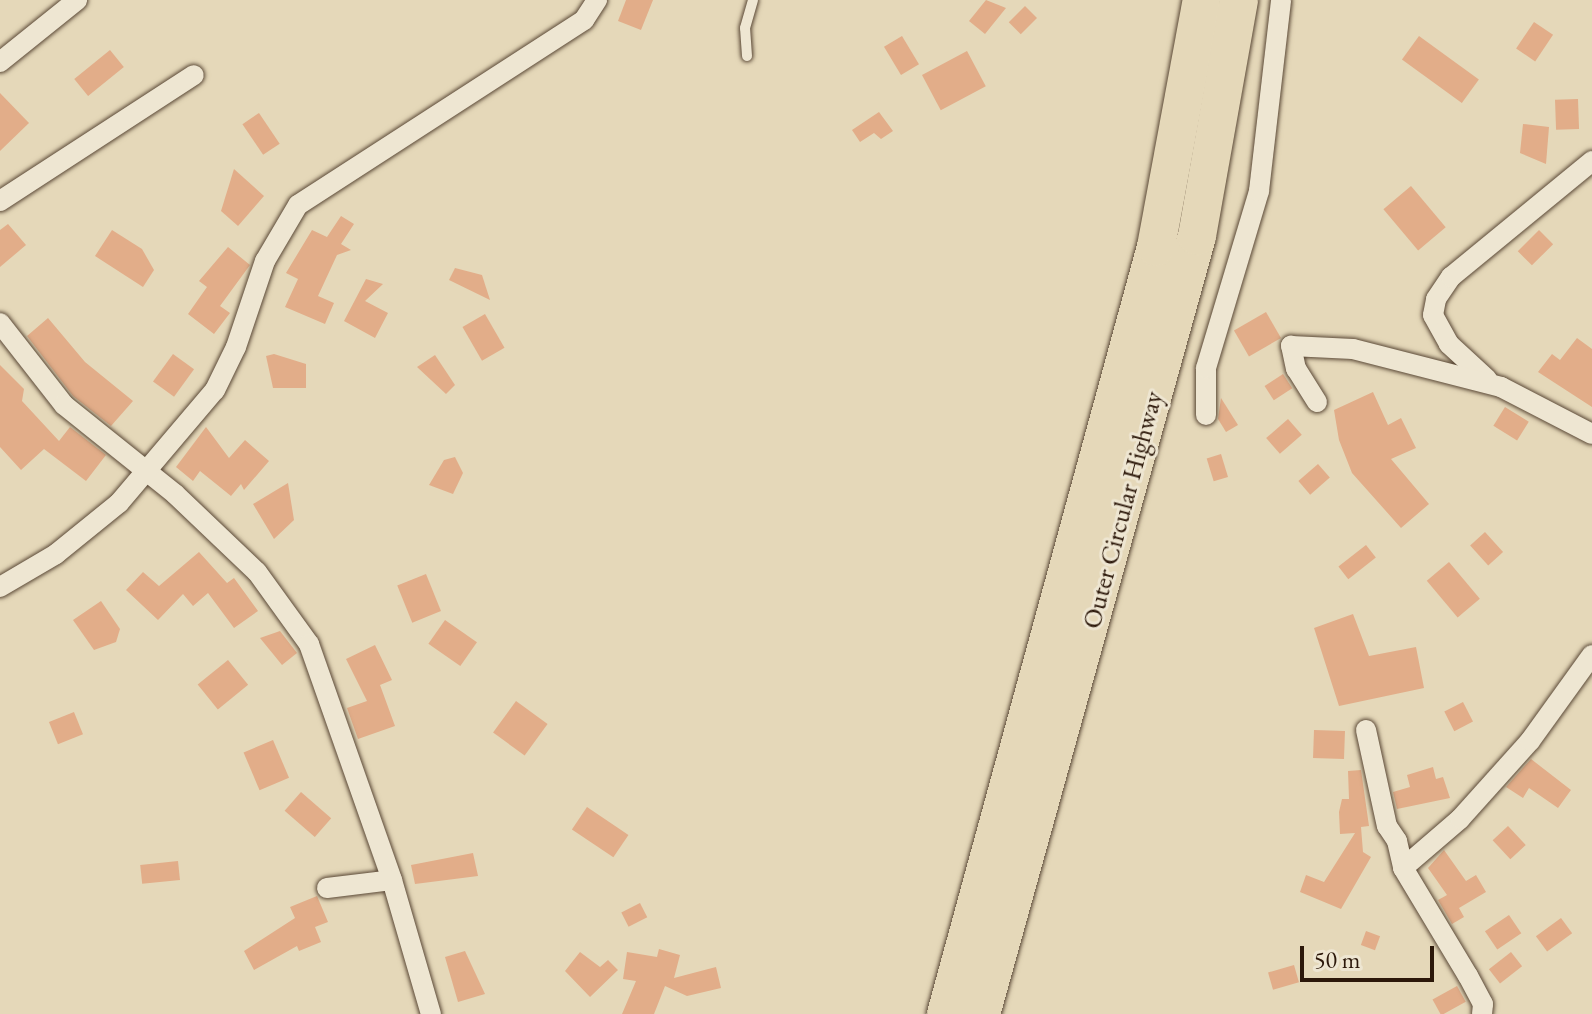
<!DOCTYPE html>
<style>
body{margin:0}
#map{position:relative;width:1592px;height:1014px;overflow:hidden;background:#e5d8b9;font-family:"EB Garamond",serif}
div>[style]{position:absolute}
.building>*{inset:0;background:#e2ad89;transform-origin:0 0}
.roads{filter:drop-shadow(0 0 2px #5a4836) drop-shadow(0 0 2px #5a4836)}
.service>*{height:10px;margin:-5px;padding:0 5px;transform-origin:5px;border-radius:5px;background:#eee6d2}
.minor>*{height:20px;margin:-10px;padding:0 10px;transform-origin:10px;border-radius:10px;background:#eee6d2}
.motorway>*{height:38px;margin:-19px;padding:0 19px;transform-origin:19px;border-radius:19px;background:#e5d8b9}
span{translate:-50% -50%;white-space:nowrap;text-align:center;line-height:1.15;-webkit-text-stroke:6px #eee6d2;paint-order:stroke}
.street-label{font-size:26px;color:#2c180a}
.scale{position:absolute;left:1300px;top:946px;width:134px;height:36px;box-sizing:border-box;border:4px solid #2c180a;border-top:0;padding-left:10px;font-size:24px;line-height:28px;white-space:nowrap;color:#2c180a;-webkit-text-stroke:6px #eee6d2;paint-order:stroke}
</style>
<div id="map">
<div class="building">
<div style="clip-path:polygon(626px 0,653px 0,641px 30px,618px 21px)"></div>
<div style="clip-path:polygon(986px 0,1006px 8px,985px 34px,969px 21px)"></div>
<div style="left:1025px;top:6px;width:17px;height:23px;rotate:45deg"></div>
<div style="left:1534px;top:22px;width:23px;height:32px;rotate:34deg"></div>
<div style="left:902px;top:36px;width:33px;height:21px;rotate:59deg"></div>
<div style="left:1419px;top:36px;width:74px;height:29px;rotate:36deg"></div>
<div style="left:110px;top:50px;width:22px;height:46px;rotate:51deg"></div>
<div style="left:967px;top:51px;width:40px;height:51px;rotate:62deg"></div>
<div style="clip-path:polygon(0 93px,29px 123px,0 151px)"></div>
<div style="left:1578px;top:99px;width:30px;height:23px;rotate:88deg"></div>
<div style="clip-path:polygon(879px 112px,893px 131px,881px 139px,874px 133px,860px 142px,852px 130px)"></div>
<div style="left:259px;top:113px;width:37px;height:20px;rotate:56deg"></div>
<div style="clip-path:polygon(1523px 124px,1549px 127px,1546px 164px,1520px 153px)"></div>
<div style="clip-path:polygon(234px 169px,264px 196px,238px 226px,221px 211px)"></div>
<div style="left:1411px;top:186px;width:54px;height:36px;rotate:50deg"></div>
<div style="clip-path:polygon(341px 216px,354px 224px,341px 244px,351px 250px,337px 255px,318px 296px,334px 303px,325px 324px,285px 307px,298px 279px,286px 273px,312px 230px,327px 237px)"></div>
<div style="clip-path:polygon(8px 224px,26px 245px,0 267px,0 230px)"></div>
<div style="clip-path:polygon(112px 230px,142px 249px,154px 270px,143px 287px,95px 256px)"></div>
<div style="left:1539px;top:230px;width:20px;height:30px;rotate:45deg"></div>
<div style="clip-path:polygon(228px 247px,250px 265px,220px 306px,230px 313px,214px 334px,188px 314px,207px 287px,199px 281px)"></div>
<div style="clip-path:polygon(455px 268px,482px 275px,490px 300px,449px 280px)"></div>
<div style="clip-path:polygon(366px 279px,383px 284px,365px 301px,388px 313px,375px 338px,344px 321px)"></div>
<div style="left:1266px;top:312px;width:30px;height:37px;rotate:60deg"></div>
<div style="left:485px;top:314px;width:39px;height:26px;rotate:60deg"></div>
<div style="clip-path:polygon(48px 318px,85px 362px,133px 401px,111px 426px,73px 396px,27px 336px)"></div>
<div style="clip-path:polygon(1577px 338px,1592px 349px,1592px 407px,1538px 372px,1552px 354px,1560px 360px)"></div>
<div style="left:173px;top:354px;width:26px;height:34px;rotate:36deg"></div>
<div style="clip-path:polygon(274px 354px,306px 364px,306px 388px,273px 388px,266px 356px)"></div>
<div style="clip-path:polygon(435px 355px,455px 385px,446px 394px,417px 367px)"></div>
<div style="clip-path:polygon(0 365px,24px 389px,22px 401px,59px 441px,70px 427px,106px 455px,86px 481px,44px 449px,21px 470px,0 447px)"></div>
<div style="left:1283px;top:374px;width:17px;height:22px;rotate:57deg"></div>
<div style="clip-path:polygon(1373px 392px,1388px 425px,1401px 418px,1416px 448px,1391px 459px,1429px 504px,1401px 528px,1352px 473px,1339px 440px,1334px 410px)"></div>
<div style="clip-path:polygon(1221px 398px,1238px 425px,1226px 432px,1218px 419px)"></div>
<div style="left:1505px;top:407px;width:28px;height:22px;rotate:32deg"></div>
<div style="left:1288px;top:419px;width:21px;height:29px;rotate:49deg"></div>
<div style="clip-path:polygon(206px 427px,229px 458px,245px 440px,269px 461px,244px 490px,241px 484px,231px 496px,200px 471px,193px 481px,176px 467px)"></div>
<div style="left:1221px;top:454px;width:24px;height:15px;rotate:73deg"></div>
<div style="clip-path:polygon(455px 457px,463px 473px,453px 494px,429px 485px,444px 460px)"></div>
<div style="left:1318px;top:464px;width:18px;height:26px;rotate:49deg"></div>
<div style="clip-path:polygon(288px 483px,294px 520px,274px 539px,253px 504px)"></div>
<div style="left:1485px;top:532px;width:27px;height:20px;rotate:48deg"></div>
<div style="left:1366px;top:545px;width:16px;height:35px;rotate:52deg"></div>
<div style="clip-path:polygon(199px 552px,227px 583px,234px 578px,258px 611px,234px 628px,208px 593px,193px 606px,183px 594px,158px 620px,126px 590px,143px 572px,159px 586px)"></div>
<div style="left:1449px;top:562px;width:48px;height:29px;rotate:50deg"></div>
<div style="left:426px;top:574px;width:40px;height:31px;rotate:68deg"></div>
<div style="clip-path:polygon(101px 601px,120px 629px,116px 642px,94px 650px,73px 620px)"></div>
<div style="clip-path:polygon(1353px 614px,1369px 656px,1416px 647px,1424px 688px,1339px 706px,1314px 628px)"></div>
<div style="left:445px;top:620px;width:39px;height:29px;rotate:35deg"></div>
<div style="clip-path:polygon(280px 631px,297px 653px,282px 665px,260px 638px)"></div>
<div style="clip-path:polygon(375px 645px,392px 680px,380px 685px,395px 726px,358px 739px,347px 708px,367px 701px,346px 659px)"></div>
<div style="left:228px;top:660px;width:32px;height:39px;rotate:51deg"></div>
<div style="left:516px;top:701px;width:39px;height:39px;rotate:36deg"></div>
<div style="left:1463px;top:702px;width:22px;height:21px;rotate:63deg"></div>
<div style="left:74px;top:712px;width:24px;height:27px;rotate:68deg"></div>
<div style="left:1314px;top:730px;width:31px;height:28px;rotate:2deg"></div>
<div style="left:273px;top:740px;width:41px;height:32px;rotate:67deg"></div>
<div style="clip-path:polygon(1531px 759px,1571px 790px,1558px 808px,1529px 788px,1523px 798px,1506px 787px)"></div>
<div style="clip-path:polygon(1433px 767px,1436px 779px,1443px 777px,1450px 798px,1397px 809px,1393px 792px,1410px 787px,1407px 775px)"></div>
<div style="clip-path:polygon(1361px 770px,1369px 826px,1361px 827px,1363px 852px,1371px 857px,1341px 909px,1300px 892px,1306px 875px,1324px 882px,1355px 833px,1340px 834px,1339px 812px,1342px 799px,1349px 799px,1348px 771px)"></div>
<div style="left:301px;top:792px;width:40px;height:25px;rotate:41deg"></div>
<div style="left:587px;top:807px;width:50px;height:27px;rotate:34deg"></div>
<div style="left:1508px;top:826px;width:26px;height:21px;rotate:47deg"></div>
<div style="clip-path:polygon(1444px 850px,1466px 881px,1476px 875px,1486px 892px,1459px 908px,1464px 917px,1452px 924px,1438px 900px,1447px 895px,1428px 868px)"></div>
<div style="clip-path:polygon(473px 853px,478px 876px,415px 884px,411px 865px)"></div>
<div style="left:178px;top:861px;width:19px;height:38px;rotate:84deg"></div>
<div style="clip-path:polygon(317px 896px,328px 922px,315px 927px,321px 942px,299px 951px,297px 946px,254px 970px,244px 951px,295px 918px,290px 907px)"></div>
<div style="left:640px;top:903px;width:16px;height:21px;rotate:63deg"></div>
<div style="left:1509px;top:915px;width:22px;height:29px;rotate:56deg"></div>
<div style="left:1561px;top:918px;width:19px;height:31px;rotate:54deg"></div>
<div style="left:1366px;top:931px;width:15px;height:15px;rotate:20deg"></div>
<div style="clip-path:polygon(659px 949px,680px 955px,674px 978px,716px 967px,721px 988px,687px 996px,665px 986px,654px 1014px,622px 1014px,636px 981px,623px 979px,627px 952px,657px 957px)"></div>
<div style="clip-path:polygon(465px 951px,485px 994px,458px 1002px,445px 957px)"></div>
<div style="clip-path:polygon(580px 952px,600px 967px,608px 960px,618px 970px,590px 997px,565px 971px)"></div>
<div style="left:1511px;top:952px;width:18px;height:28px;rotate:52deg"></div>
<div style="left:1294px;top:965px;width:18px;height:27px;rotate:74deg"></div>
<div style="left:1457px;top:986px;width:18px;height:28px;rotate:61deg"></div>
</div>
<div class="roads">
<div class="service">
<div style="left:747px;top:56px;width:28px;rotate:-94deg"></div>
<div style="left:745px;top:28px;width:29px;rotate:-74deg"></div>
</div>
<div class="minor">
<div style="left:0;top:62px;width:99px;rotate:-38.8deg"></div>
<div style="left:0;top:201px;width:231px;rotate:-33deg"></div>
<div style="left:0;top:323px;width:104px;rotate:52deg"></div>
<div style="left:64px;top:405px;width:142px;rotate:38.7deg"></div>
<div style="left:175px;top:494px;width:113px;rotate:43.6deg"></div>
<div style="left:257px;top:572px;width:89px;rotate:54.2deg"></div>
<div style="left:309px;top:644px;width:250px;rotate:70.6deg"></div>
<div style="left:392px;top:880px;width:140px;rotate:73.8deg"></div>
<div style="left:1487px;top:379px;width:52px;rotate:-137.4deg"></div>
<div style="left:1449px;top:344px;width:33px;rotate:-119deg"></div>
<div style="left:1433px;top:315px;width:16px;rotate:-79deg"></div>
<div style="left:1436px;top:299px;width:27px;rotate:-56deg"></div>
<div style="left:1451px;top:277px;width:183px;rotate:-39.4deg"></div>
<div style="left:1317px;top:402px;width:39px;rotate:-122deg"></div>
<div style="left:1296px;top:369px;width:24px;rotate:-102deg"></div>
<div style="left:1291px;top:346px;width:62px;rotate:2.8deg"></div>
<div style="left:1353px;top:349px;width:153px;rotate:14.4deg"></div>
<div style="left:1501px;top:387px;width:102px;rotate:27.3deg"></div>
<div style="left:1206px;top:415px;width:47px;rotate:-90deg"></div>
<div style="left:1206px;top:368px;width:185px;rotate:-73.3deg"></div>
<div style="left:1259px;top:191px;width:192px;rotate:-83.4deg"></div>
<div style="left:0;top:587px;width:65px;rotate:-30.5deg"></div>
<div style="left:56px;top:554px;width:81px;rotate:-39deg"></div>
<div style="left:119px;top:503px;width:148px;rotate:-49.7deg"></div>
<div style="left:215px;top:390px;width:48px;rotate:-64deg"></div>
<div style="left:236px;top:347px;width:91px;rotate:-71.4deg"></div>
<div style="left:265px;top:261px;width:65px;rotate:-59.5deg"></div>
<div style="left:298px;top:205px;width:341px;rotate:-32.9deg"></div>
<div style="left:584px;top:20px;width:24px;rotate:-57deg"></div>
<div style="left:1366px;top:730px;width:98px;rotate:77.7deg"></div>
<div style="left:1387px;top:826px;width:18px;rotate:56deg"></div>
<div style="left:1397px;top:841px;width:28px;rotate:77deg"></div>
<div style="left:327px;top:888px;width:65px;rotate:-7deg"></div>
<div style="left:1482px;top:1014px;width:10px;rotate:-84deg"></div>
<div style="left:1483px;top:1004px;width:32px;rotate:-118deg"></div>
<div style="left:1468px;top:976px;width:126px;rotate:-121deg"></div>
<div style="left:1403px;top:868px;width:75px;rotate:-40.7deg"></div>
<div style="left:1460px;top:819px;width:105px;rotate:-48.1deg"></div>
<div style="left:1530px;top:741px;width:106px;rotate:-54.2deg"></div>
</div>
<div class="motorway">
<div style="left:946px;top:1014px;width:795px;rotate:-74.69deg"></div>
<div style="left:1156px;top:247px;width:251px;rotate:-79.5deg"></div>
<div style="left:981px;top:1014px;width:807px;rotate:-74.48deg"></div>
<div style="left:1197px;top:236px;width:240px;rotate:-79.9deg"></div>
</div>
</div>
<div class="street-label">
<span style="left:1123px;top:510px;rotate:-75deg">Outer Circular Highway</span>
</div>
<div class="scale">50 m</div>
</div>
